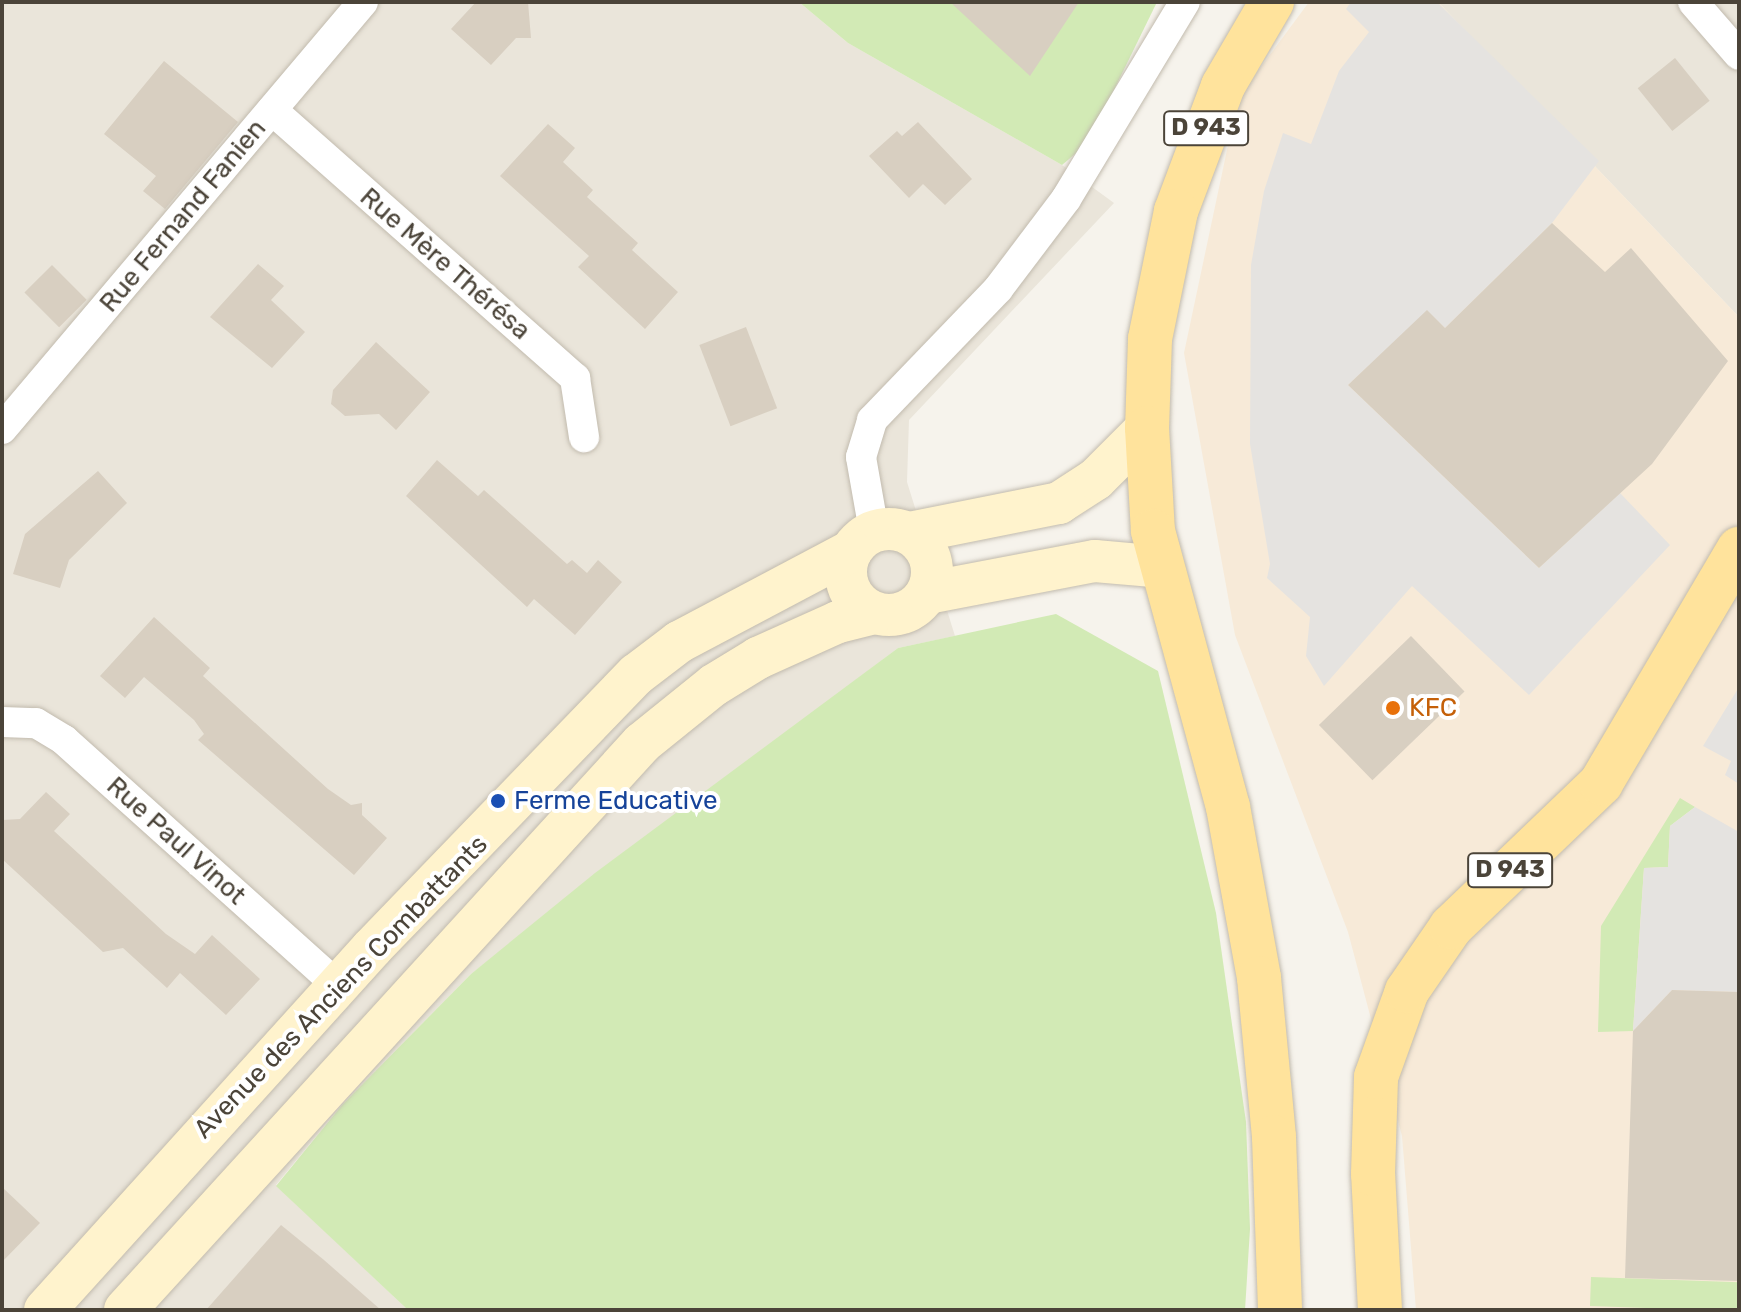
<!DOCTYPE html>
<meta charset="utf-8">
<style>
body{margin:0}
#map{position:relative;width:1741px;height:1312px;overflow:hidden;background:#f6f3ec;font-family:Rubik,sans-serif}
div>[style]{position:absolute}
.residential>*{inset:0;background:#eae5da}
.commercial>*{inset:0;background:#f7ead8}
.green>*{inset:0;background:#d2eab5;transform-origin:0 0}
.parking>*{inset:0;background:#e5e3e0}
.building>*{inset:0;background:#d8cfc1;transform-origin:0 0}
.roads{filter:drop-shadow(0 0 2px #c2bbae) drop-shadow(0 0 2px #c2bbae)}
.street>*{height:30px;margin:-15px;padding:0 15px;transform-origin:15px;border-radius:15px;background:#fff}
.secondary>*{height:42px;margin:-21px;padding:0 21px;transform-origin:21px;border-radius:21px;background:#fff3cd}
.secondary>.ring{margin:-21px;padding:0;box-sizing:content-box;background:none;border:42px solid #fff3cd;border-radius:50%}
.primary>*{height:44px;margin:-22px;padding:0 22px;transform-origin:22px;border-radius:22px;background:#ffe39c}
.dots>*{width:22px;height:22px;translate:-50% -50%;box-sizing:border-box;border:4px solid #fff;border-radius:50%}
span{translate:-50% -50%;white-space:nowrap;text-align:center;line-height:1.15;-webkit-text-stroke:8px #fff;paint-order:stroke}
.shield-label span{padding:2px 6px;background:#fff;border:2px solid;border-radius:6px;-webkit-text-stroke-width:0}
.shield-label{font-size:24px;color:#4b4439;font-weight:700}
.street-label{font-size:26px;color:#4b4439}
.food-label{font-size:26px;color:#c56008}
.left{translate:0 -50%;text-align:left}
.transit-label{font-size:26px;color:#164399}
.frame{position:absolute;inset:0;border:4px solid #4b4439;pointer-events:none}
</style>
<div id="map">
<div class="residential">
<div style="clip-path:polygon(2px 2px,799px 2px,848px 43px,1062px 165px,1114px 203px,909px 420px,907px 482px,955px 636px,898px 648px,471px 974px,342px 1105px,276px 1185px,408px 1310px,2px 1310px)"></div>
<div style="clip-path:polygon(1438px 2px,1739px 2px,1739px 317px)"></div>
</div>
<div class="commercial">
<div style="clip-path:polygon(1309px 2px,1438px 2px,1739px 317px,1739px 1310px,1416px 1310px,1402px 1136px,1348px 932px,1235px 635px,1184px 353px,1238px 98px)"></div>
</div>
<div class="green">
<div style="clip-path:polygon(799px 2px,1157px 2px,1088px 143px,1062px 165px,848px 43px)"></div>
<div style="clip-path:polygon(1056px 614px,1158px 671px,1216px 913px,1246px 1122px,1250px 1229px,1245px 1310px,408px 1310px,276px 1186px,342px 1105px,471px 974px,595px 873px,898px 648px)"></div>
<div style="clip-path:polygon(1680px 798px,1695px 807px,1670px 826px,1668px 867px,1644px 868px,1633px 1031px,1598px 1032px,1601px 926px)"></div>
<div style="left:1591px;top:1277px;width:148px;height:29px;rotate:2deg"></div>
</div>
<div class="parking">
<div style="clip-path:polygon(1351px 2px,1437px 2px,1599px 161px,1552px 223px,1445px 328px,1427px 311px,1348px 385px,1539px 568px,1620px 493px,1670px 545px,1529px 695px,1412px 586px,1324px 686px,1306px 656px,1310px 617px,1267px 578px,1270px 564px,1250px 444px,1251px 265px,1264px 191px,1283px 133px,1311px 144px,1339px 71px,1369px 32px,1346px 9px)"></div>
<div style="clip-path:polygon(1739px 687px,1739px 784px,1725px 775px,1731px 761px,1703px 746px)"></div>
<div style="clip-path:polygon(1695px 807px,1739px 832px,1739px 992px,1672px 990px,1633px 1031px,1644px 868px,1668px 867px,1670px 826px)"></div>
</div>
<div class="building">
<div style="clip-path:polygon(476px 2px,528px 2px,531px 38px,516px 38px,491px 65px,451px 29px)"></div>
<div style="clip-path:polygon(950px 2px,1079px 2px,1030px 76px)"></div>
<div style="left:1675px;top:58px;width:55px;height:48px;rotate:51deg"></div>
<div style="clip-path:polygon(164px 61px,238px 122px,165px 209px,143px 191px,156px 176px,104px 134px)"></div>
<div style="clip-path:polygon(918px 122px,972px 179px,945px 205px,923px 184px,909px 198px,869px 156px,897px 131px,902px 136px)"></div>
<div style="clip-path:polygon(548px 124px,575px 148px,563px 162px,593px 190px,587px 197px,638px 243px,632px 250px,678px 292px,645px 329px,578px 267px,589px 256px,500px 176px)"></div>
<div style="clip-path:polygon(1552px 223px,1605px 272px,1631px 248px,1728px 361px,1652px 464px,1539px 568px,1348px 385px,1427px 310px,1445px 328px)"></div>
<div style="clip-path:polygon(258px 264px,284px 286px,271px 300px,305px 332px,272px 368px,210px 317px)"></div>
<div style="left:52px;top:265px;width:49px;height:39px;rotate:45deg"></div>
<div style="left:746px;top:327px;width:87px;height:50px;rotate:69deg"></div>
<div style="clip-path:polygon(376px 342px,430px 392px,396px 430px,379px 414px,345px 416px,331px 404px,333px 390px)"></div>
<div style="clip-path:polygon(437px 460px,478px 496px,484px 490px,567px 564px,572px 560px,587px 573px,598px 560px,622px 582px,575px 635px,534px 599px,527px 607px,406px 496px)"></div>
<div style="clip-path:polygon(98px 471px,127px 503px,69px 560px,60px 588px,13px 574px,25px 534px)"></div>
<div style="clip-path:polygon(154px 617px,210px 668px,203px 676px,328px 789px,351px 805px,362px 803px,362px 815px,387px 838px,354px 875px,198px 740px,204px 734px,194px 720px,144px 677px,125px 698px,100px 676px)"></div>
<div style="left:1411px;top:636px;width:77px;height:128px;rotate:46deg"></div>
<div style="clip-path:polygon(46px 792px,70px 814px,54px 831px,166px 934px,195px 954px,212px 935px,260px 979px,226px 1015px,180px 973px,167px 988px,123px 948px,103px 952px,2px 859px,2px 820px,20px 819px)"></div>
<div style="clip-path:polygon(1672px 990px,1739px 992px,1739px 1281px,1625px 1278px,1633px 1031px)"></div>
<div style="clip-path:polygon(2px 1187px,40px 1223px,2px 1262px)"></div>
<div style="clip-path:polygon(281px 1225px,324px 1260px,381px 1310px,206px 1310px)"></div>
</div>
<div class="roads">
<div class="street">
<div style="left:1693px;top:2px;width:70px;rotate:49deg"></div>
<div style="left:272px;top:110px;width:405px;rotate:41.5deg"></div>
<div style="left:575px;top:378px;width:60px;rotate:81.3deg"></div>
<div style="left:2px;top:429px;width:559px;rotate:-49.79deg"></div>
<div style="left:874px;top:531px;width:75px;rotate:-100deg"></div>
<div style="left:861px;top:457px;width:39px;rotate:-73deg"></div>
<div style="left:872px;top:420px;width:182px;rotate:-46.1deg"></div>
<div style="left:998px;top:289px;width:113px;rotate:-52.9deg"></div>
<div style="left:1066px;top:199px;width:230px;rotate:-58.9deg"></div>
<div style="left:2px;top:722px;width:34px;rotate:2deg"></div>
<div style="left:36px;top:723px;width:33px;rotate:31deg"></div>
<div style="left:64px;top:740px;width:368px;rotate:41.9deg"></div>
</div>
<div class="secondary">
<div class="ring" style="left:846px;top:529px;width:44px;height:44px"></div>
<div style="left:909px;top:533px;width:153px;rotate:-11.3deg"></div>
<div style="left:1059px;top:503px;width:44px;rotate:-33deg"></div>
<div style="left:1096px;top:479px;width:72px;rotate:-45deg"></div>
<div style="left:927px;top:593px;width:171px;rotate:-10.8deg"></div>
<div style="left:1095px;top:561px;width:67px;rotate:5.1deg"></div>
<div style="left:45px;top:1310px;width:488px;rotate:-47.9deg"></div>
<div style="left:372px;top:948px;width:381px;rotate:-46deg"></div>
<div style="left:637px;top:674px;width:53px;rotate:-37.3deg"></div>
<div style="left:679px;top:642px;width:195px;rotate:-27.9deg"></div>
<div style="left:125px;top:1310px;width:767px;rotate:-47.64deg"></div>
<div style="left:642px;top:743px;width:92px;rotate:-38.9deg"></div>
<div style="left:714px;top:685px;width:52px;rotate:-31.5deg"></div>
<div style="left:758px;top:658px;width:88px;rotate:-24.2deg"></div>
<div style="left:838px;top:622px;width:37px;rotate:-14deg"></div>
</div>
<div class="primary">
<div style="left:1272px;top:2px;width:97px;rotate:120.3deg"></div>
<div style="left:1223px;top:86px;width:134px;rotate:110.6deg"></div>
<div style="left:1176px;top:211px;width:131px;rotate:101.5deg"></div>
<div style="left:1150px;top:339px;width:89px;rotate:91.9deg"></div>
<div style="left:1147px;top:428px;width:103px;rotate:86.7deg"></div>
<div style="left:1153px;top:531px;width:286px;rotate:74.8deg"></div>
<div style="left:1228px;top:807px;width:174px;rotate:79.7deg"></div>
<div style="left:1259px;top:978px;width:160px;rotate:84.6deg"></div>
<div style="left:1274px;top:1137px;width:173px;rotate:88deg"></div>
<div style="left:1380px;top:1310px;width:136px;rotate:-92.9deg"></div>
<div style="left:1373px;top:1174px;width:97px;rotate:-88.2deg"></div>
<div style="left:1376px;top:1077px;width:91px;rotate:-70.2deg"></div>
<div style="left:1407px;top:991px;width:78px;rotate:-55.5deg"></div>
<div style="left:1451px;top:927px;width:208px;rotate:-43.8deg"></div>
<div style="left:1601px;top:783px;width:272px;rotate:-59.5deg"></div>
</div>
</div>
<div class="dots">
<div style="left:1393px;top:708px;background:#e8710a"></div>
<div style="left:498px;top:801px;background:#1a4fb4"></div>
</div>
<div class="shield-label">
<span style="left:1206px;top:128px">D 943</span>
<span style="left:1510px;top:870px">D 943</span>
</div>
<div class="street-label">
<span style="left:183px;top:216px;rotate:-50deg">Rue Fernand Fanien</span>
<span style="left:445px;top:264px;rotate:41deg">Rue Mère Thérésa</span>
<span style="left:176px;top:841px;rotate:42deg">Rue Paul Vinot</span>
<span style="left:341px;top:987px;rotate:-46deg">Avenue des Anciens Combattants</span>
</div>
<div class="food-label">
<span class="left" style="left:1409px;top:708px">KFC</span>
</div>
<div class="transit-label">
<span class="left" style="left:514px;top:801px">Ferme Educative</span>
</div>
<div class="frame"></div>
</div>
